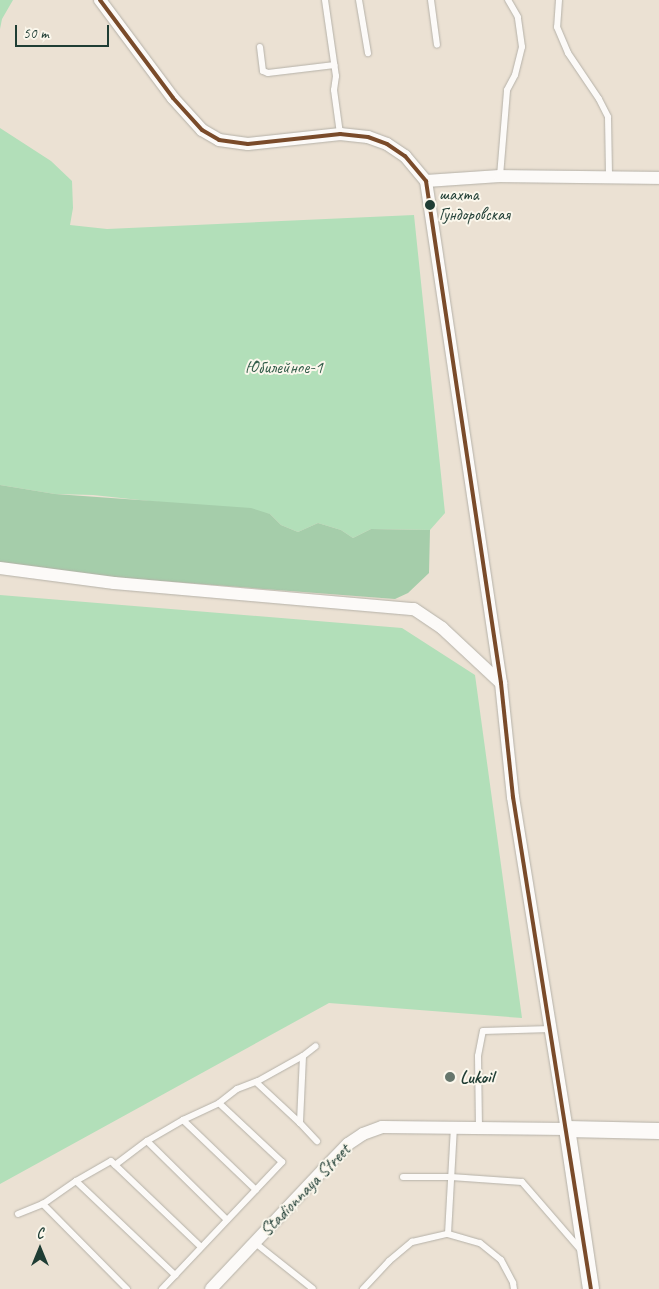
<!DOCTYPE html>
<meta charset="utf-8">
<style>
body{margin:0}
#map{position:relative;width:659px;height:1289px;overflow:hidden;background:#ebe1d3;font-family:Caveat,sans-serif}
div>[style]{position:absolute}
.green>*{inset:0;background:#b2dfb9}
.forest>*{inset:0;background:#a5cdaa}
.roads{filter:drop-shadow(0 0 1px #b5b1a8) drop-shadow(0 0 1px #b5b1a8)}
.service>*{height:6px;margin:-3px;padding:0 3px;transform-origin:3px;border-radius:3px;background:#fcfaf8}
.minor>*{height:12px;margin:-6px;padding:0 6px;transform-origin:6px;border-radius:6px;background:#fcfaf8}
.tertiary>*{height:16px;margin:-8px;padding:0 8px;transform-origin:8px;border-radius:8px;background:#fcfaf8}
.bus-1>*{height:4px;margin:-2px;padding:0 2px;transform-origin:2px;border-radius:2px;background:#7a4b2a}
.dots>*{width:14px;height:14px;translate:-50% -50%;box-sizing:border-box;border:2px solid #fbf7ec;border-radius:50%}
span{translate:-50% -50%;white-space:nowrap;text-align:center;line-height:1.15;-webkit-text-stroke:4px #fbf7ec;paint-order:stroke}
.bus-label{font-size:17px;color:#1f3d34}
.left{translate:0 -50%;text-align:left}
.park-label{font-size:18px;color:#335d4a}
.poi-label{font-size:18px;color:#1f3d34;font-weight:700}
.street-label{font-size:18px;color:#1f3d34}
.north{position:absolute;left:15px;top:1224px;width:50px;height:50px;-webkit-text-stroke:4px #fbf7ec;paint-order:stroke;rotate:0deg;font-size:14px;font-weight:700;line-height:20px;text-align:center;color:#1f3d34}
.north::after{content:'';display:block;margin:auto;width:18px;height:22px;background:#1f3d34;clip-path:polygon(50% 0,100% 100%,50% 72%,0 100%)}
.scale{position:absolute;left:15px;top:25px;width:94px;height:22px;box-sizing:border-box;border:2px solid #1f3d34;border-top:0;padding-left:6px;font-size:15px;line-height:18px;white-space:nowrap;color:#1f3d34;-webkit-text-stroke:4px #fbf7ec;paint-order:stroke}
</style>
<div id="map">
<div class="green">
<div style="clip-path:polygon(0 0,13px 0,2px 19px,0 29px)"></div>
<div style="clip-path:polygon(0 128px,51px 161px,72px 181px,73px 208px,70px 225px,107px 229px,414px 215px,445px 513px,430px 530px,371px 529px,353px 538px,341px 530px,318px 523px,298px 532px,281px 525px,270px 514px,93px 495px,55px 494px,0 485px)"></div>
<div style="clip-path:polygon(0 595px,402px 628px,475px 675px,522px 1018px,329px 1003px,0 1184px)"></div>
</div>
<div class="forest">
<div style="clip-path:polygon(0 485px,55px 494px,251px 508px,270px 514px,281px 525px,298px 532px,318px 523px,341px 530px,353px 538px,371px 529px,430px 530px,429px 573px,408px 593px,395px 599px,95px 576px,0 563px)"></div>
</div>
<div class="roads">
<div class="service">
<div style="left:325px;top:0;width:77px;rotate:81.8deg"></div>
<div style="left:336px;top:76px;width:14px;rotate:98deg"></div>
<div style="left:334px;top:90px;width:44px;rotate:82.2deg"></div>
<div style="left:359px;top:0;width:54px;rotate:80.4deg"></div>
<div style="left:431px;top:0;width:45px;rotate:82.4deg"></div>
<div style="left:559px;top:0;width:27px;rotate:94deg"></div>
<div style="left:557px;top:27px;width:28px;rotate:67deg"></div>
<div style="left:568px;top:53px;width:55px;rotate:56deg"></div>
<div style="left:599px;top:99px;width:20px;rotate:63deg"></div>
<div style="left:608px;top:117px;width:60px;rotate:89deg"></div>
<div style="left:260px;top:47px;width:24px;rotate:83deg"></div>
<div style="left:263px;top:71px;width:5px;rotate:22deg"></div>
<div style="left:268px;top:73px;width:67px;rotate:-6.8deg"></div>
<div style="left:500px;top:176px;width:86px;rotate:-85.3deg"></div>
<div style="left:507px;top:90px;width:17px;rotate:-62deg"></div>
<div style="left:515px;top:75px;width:29px;rotate:-76deg"></div>
<div style="left:522px;top:47px;width:30px;rotate:-98deg"></div>
<div style="left:518px;top:17px;width:20px;rotate:-120deg"></div>
<div style="left:303px;top:1056px;width:16px;rotate:-38deg"></div>
<div style="left:183px;top:1120px;width:101px;rotate:43.8deg"></div>
<div style="left:300px;top:1123px;width:25px;rotate:47deg"></div>
<div style="left:479px;top:1128px;width:72px;rotate:-90.8deg"></div>
<div style="left:478px;top:1056px;width:25px;rotate:-79deg"></div>
<div style="left:483px;top:1031px;width:68px;rotate:-1.7deg"></div>
<div style="left:147px;top:1141px;width:112px;rotate:44.6deg"></div>
<div style="left:115px;top:1165px;width:40px;rotate:-37deg"></div>
<div style="left:147px;top:1141px;width:42px;rotate:-30.3deg"></div>
<div style="left:183px;top:1120px;width:40px;rotate:-25deg"></div>
<div style="left:403px;top:1177px;width:48px"></div>
<div style="left:451px;top:1177px;width:71px;rotate:4deg"></div>
<div style="left:522px;top:1182px;width:90px;rotate:49.1deg"></div>
<div style="left:76px;top:1181px;width:40px;rotate:-29.7deg"></div>
<div style="left:111px;top:1161px;width:124px;rotate:43.7deg"></div>
<div style="left:18px;top:1214px;width:27px;rotate:-22deg"></div>
<div style="left:448px;top:1234px;width:107px;rotate:-86.8deg"></div>
<div style="left:254px;top:1242px;width:75px;rotate:38.5deg"></div>
<div style="left:127px;top:1289px;width:120px;rotate:-134.7deg"></div>
<div style="left:43px;top:1204px;width:40px;rotate:-34.9deg"></div>
<div style="left:76px;top:1181px;width:137px;rotate:43.5deg"></div>
<div style="left:162px;top:1289px;width:175px;rotate:-46.6deg"></div>
<div style="left:282px;top:1162px;width:86px;rotate:-136.9deg"></div>
<div style="left:219px;top:1103px;width:23px;rotate:-38deg"></div>
<div style="left:237px;top:1089px;width:22px;rotate:-21deg"></div>
<div style="left:258px;top:1081px;width:51px;rotate:-29.1deg"></div>
<div style="left:303px;top:1056px;width:67px;rotate:92.6deg"></div>
<div style="left:300px;top:1123px;width:60px;rotate:-137deg"></div>
<div style="left:363px;top:1289px;width:38px;rotate:-47deg"></div>
<div style="left:389px;top:1261px;width:30px;rotate:-40deg"></div>
<div style="left:412px;top:1242px;width:37px;rotate:-13deg"></div>
<div style="left:448px;top:1234px;width:33px;rotate:16deg"></div>
<div style="left:480px;top:1243px;width:27px;rotate:39deg"></div>
<div style="left:501px;top:1260px;width:26px;rotate:62deg"></div>
<div style="left:513px;top:1283px;width:6px;rotate:81deg"></div>
</div>
<div class="minor">
<div style="left:100px;top:0;width:122px;rotate:53.3deg"></div>
<div style="left:173px;top:98px;width:43px;rotate:47.8deg"></div>
<div style="left:202px;top:130px;width:20px;rotate:30deg"></div>
<div style="left:219px;top:140px;width:29px;rotate:8deg"></div>
<div style="left:248px;top:144px;width:93px;rotate:-6.2deg"></div>
<div style="left:340px;top:134px;width:28px;rotate:6deg"></div>
<div style="left:368px;top:137px;width:20px;rotate:20deg"></div>
<div style="left:387px;top:144px;width:22px;rotate:34deg"></div>
<div style="left:405px;top:156px;width:33px;rotate:50deg"></div>
<div style="left:426px;top:181px;width:508px;rotate:81.5deg"></div>
<div style="left:501px;top:683px;width:115px;rotate:84deg"></div>
<div style="left:513px;top:797px;width:336px;rotate:80.8deg"></div>
<div style="left:567px;top:1129px;width:185px;rotate:-179.4deg"></div>
<div style="left:382px;top:1127px;width:20px;rotate:160deg"></div>
<div style="left:363px;top:1134px;width:18px;rotate:146deg"></div>
<div style="left:348px;top:1144px;width:36px;rotate:134deg"></div>
<div style="left:323px;top:1170px;width:163px;rotate:133.3deg"></div>
<div style="left:426px;top:181px;width:74px;rotate:-3.9deg"></div>
<div style="left:500px;top:176px;width:159px;rotate:0.7deg"></div>
<div style="left:0;top:568px;width:115px;rotate:7.5deg"></div>
<div style="left:114px;top:583px;width:301px;rotate:5deg"></div>
<div style="left:414px;top:609px;width:34px;rotate:34deg"></div>
<div style="left:442px;top:628px;width:81px;rotate:43deg"></div>
</div>
<div class="tertiary">
<div style="left:591px;top:1289px;width:162px;rotate:-98.5deg"></div>
<div style="left:567px;top:1129px;width:92px;rotate:1.2deg"></div>
</div>
</div>
<div class="bus-1">
<div style="left:100px;top:0;width:122px;rotate:53.3deg"></div>
<div style="left:173px;top:98px;width:43px;rotate:47.8deg"></div>
<div style="left:202px;top:130px;width:20px;rotate:30deg"></div>
<div style="left:219px;top:140px;width:29px;rotate:8deg"></div>
<div style="left:248px;top:144px;width:93px;rotate:-6.2deg"></div>
<div style="left:340px;top:134px;width:28px;rotate:6deg"></div>
<div style="left:368px;top:137px;width:20px;rotate:20deg"></div>
<div style="left:387px;top:144px;width:22px;rotate:34deg"></div>
<div style="left:405px;top:156px;width:33px;rotate:50deg"></div>
<div style="left:426px;top:181px;width:508px;rotate:81.5deg"></div>
<div style="left:501px;top:683px;width:115px;rotate:84deg"></div>
<div style="left:513px;top:797px;width:498px;rotate:81deg"></div>
</div>
<div class="dots">
<div style="left:430px;top:205px;background:#1f3d34"></div>
<div style="left:450px;top:1077px;background:#66766c"></div>
</div>
<div class="bus-label">
<span class="left" style="left:439px;top:205px">шахта<br>Гундоровская</span>
</div>
<div class="park-label">
<span style="left:284px;top:367px">Юбилейное-1</span>
</div>
<div class="poi-label">
<span class="left" style="left:460px;top:1077px">Lukoil</span>
</div>
<div class="street-label">
<span style="left:305px;top:1190px;rotate:-46deg">Stadionnaya Street</span>
</div>
<div class="north">С</div>
<div class="scale">50 m</div>
</div>
